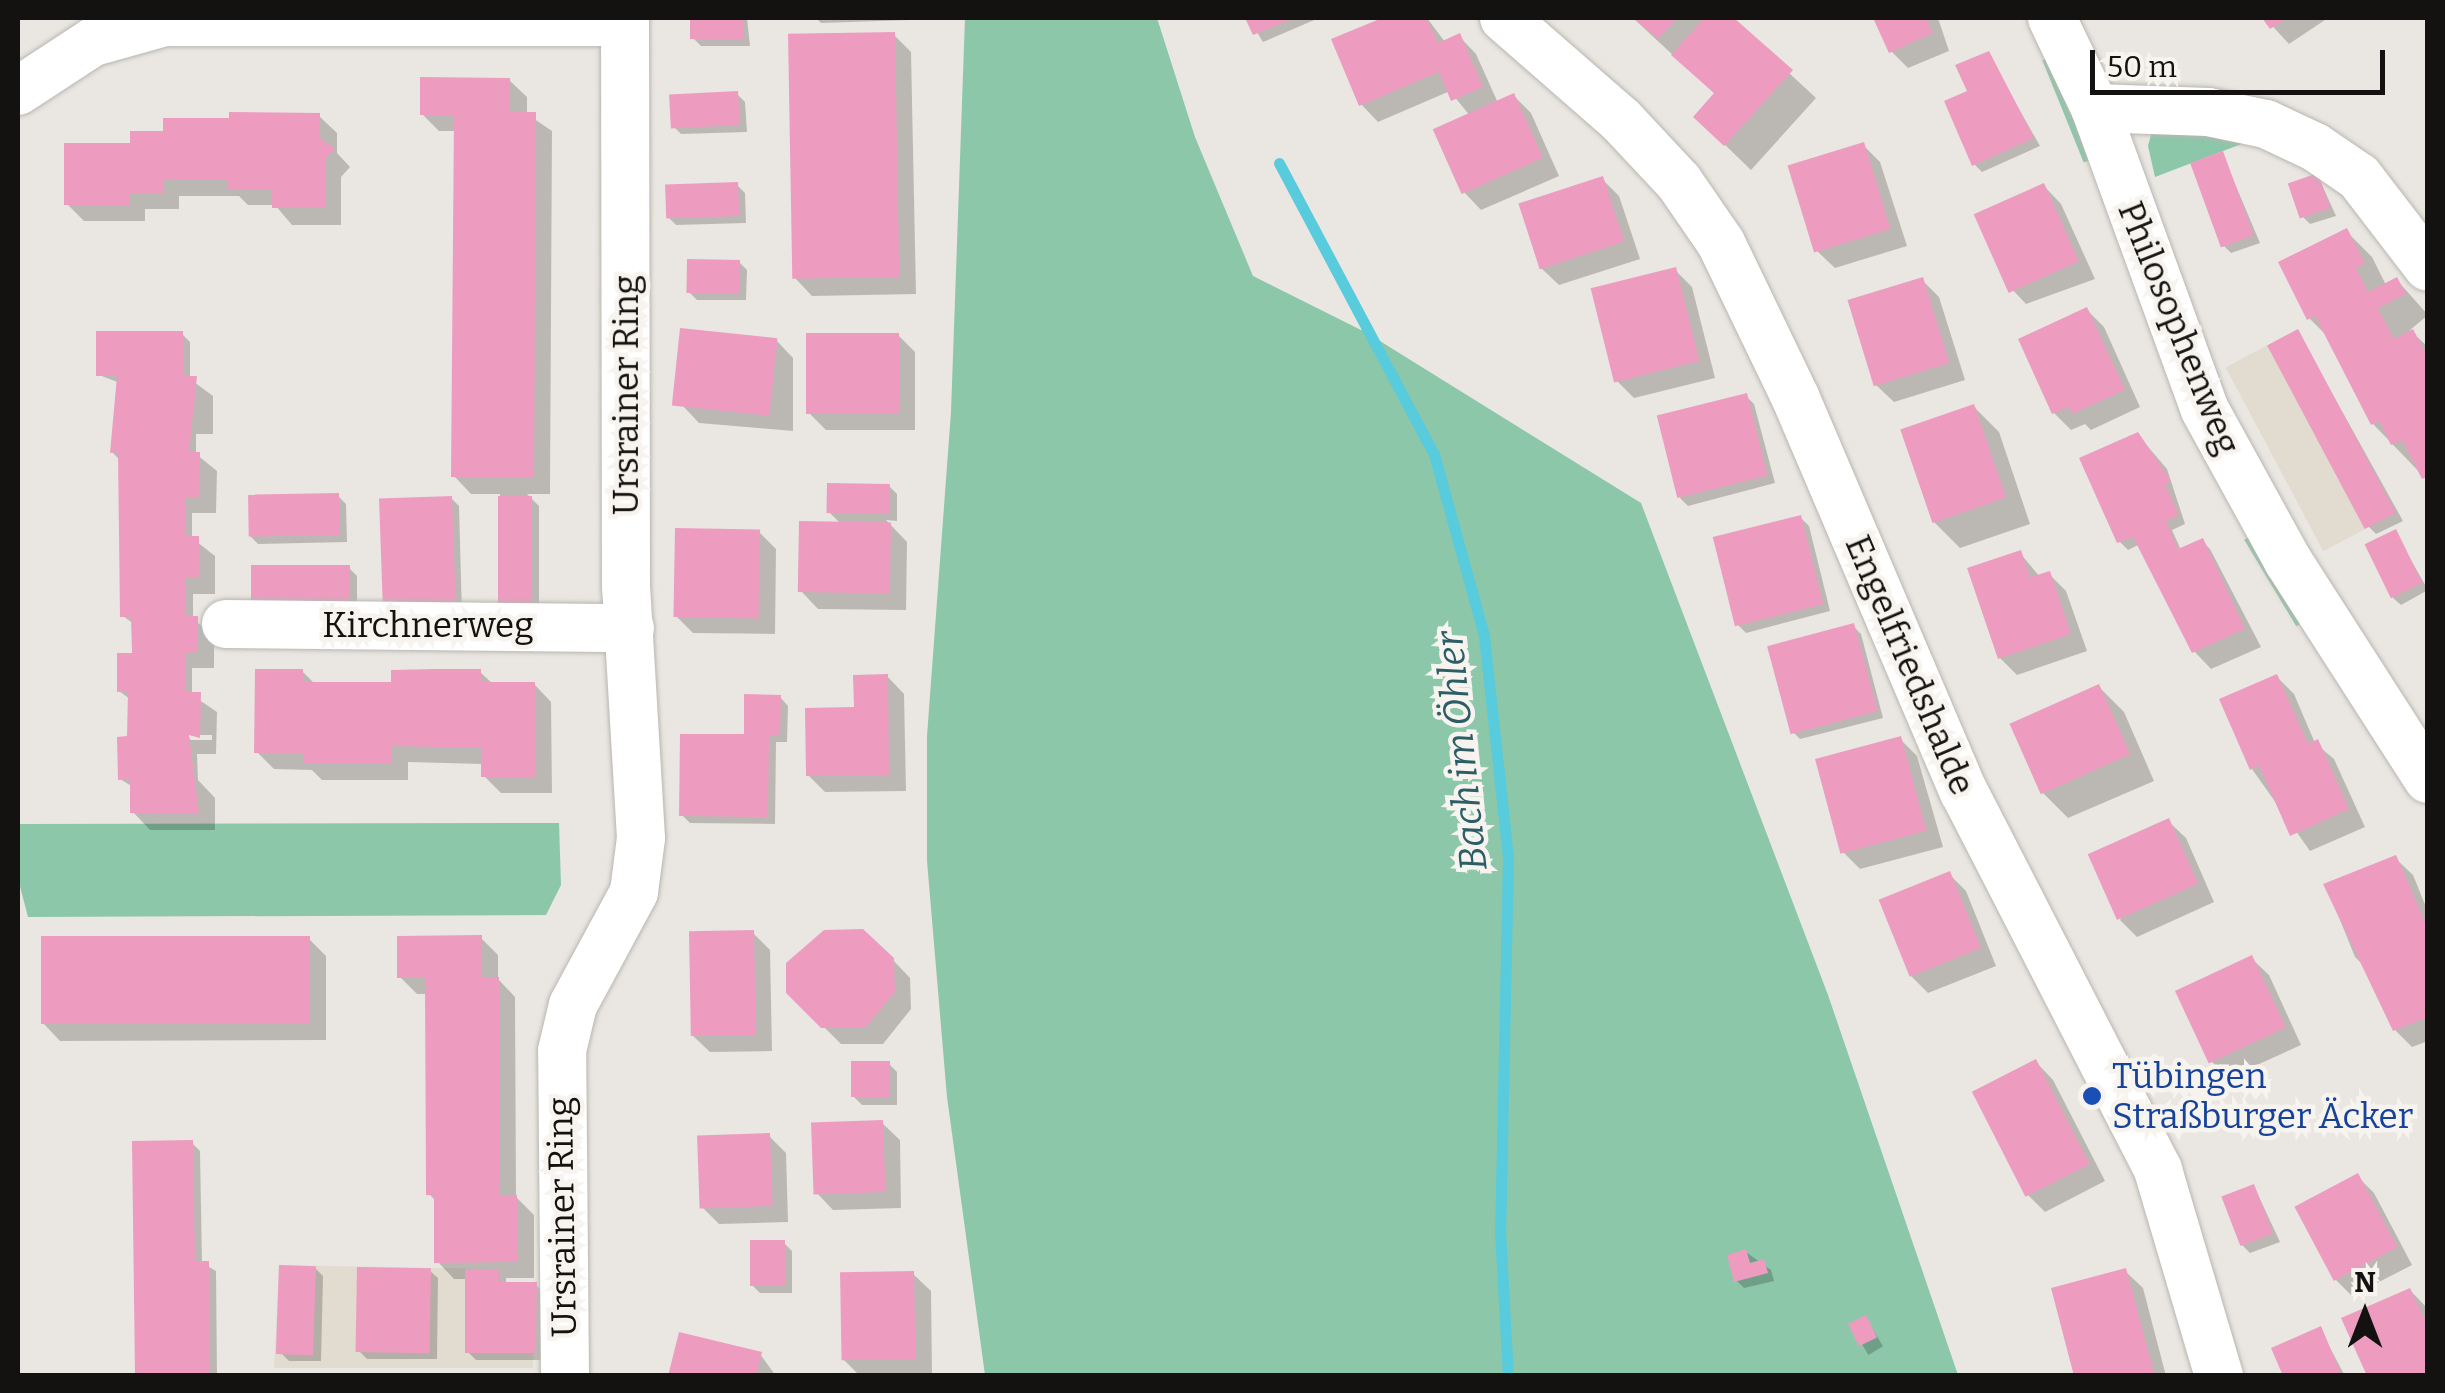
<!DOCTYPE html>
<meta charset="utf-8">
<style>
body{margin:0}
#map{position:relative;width:2445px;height:1393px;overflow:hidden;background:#eae7e2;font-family:Bitter,serif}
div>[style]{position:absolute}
.built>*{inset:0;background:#e2dbd0;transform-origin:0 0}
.green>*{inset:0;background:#8cc7aa;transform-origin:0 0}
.shadow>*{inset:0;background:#0003;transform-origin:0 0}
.stream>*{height:11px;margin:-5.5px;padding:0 5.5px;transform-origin:5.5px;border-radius:5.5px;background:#58cbdd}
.building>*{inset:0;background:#ed9cc0;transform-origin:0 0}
.roads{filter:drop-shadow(0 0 2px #b9b6b1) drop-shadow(0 0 2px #b9b6b1)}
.minor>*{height:48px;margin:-24px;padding:0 24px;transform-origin:24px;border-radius:24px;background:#fff}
.dots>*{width:28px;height:28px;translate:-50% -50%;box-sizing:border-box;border:5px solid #f7f4ef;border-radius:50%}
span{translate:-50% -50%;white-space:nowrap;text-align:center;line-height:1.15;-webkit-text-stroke:9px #f7f4ef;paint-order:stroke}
.street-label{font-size:35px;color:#131210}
.transit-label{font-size:35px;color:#164399}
.left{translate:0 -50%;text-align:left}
.water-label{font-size:38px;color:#2d5e66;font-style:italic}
.frame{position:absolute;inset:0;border:20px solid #131210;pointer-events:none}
.north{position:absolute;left:2315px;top:1263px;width:100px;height:100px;-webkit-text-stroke:8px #f7f4ef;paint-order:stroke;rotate:0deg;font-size:28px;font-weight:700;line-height:40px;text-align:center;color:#131210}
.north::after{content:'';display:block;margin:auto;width:35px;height:45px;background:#131210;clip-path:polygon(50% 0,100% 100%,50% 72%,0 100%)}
.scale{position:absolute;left:2090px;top:50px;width:295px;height:45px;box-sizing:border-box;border:5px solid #131210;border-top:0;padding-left:12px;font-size:30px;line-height:35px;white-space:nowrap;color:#131210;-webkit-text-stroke:8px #f7f4ef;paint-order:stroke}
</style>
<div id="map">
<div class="built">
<div style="left:2298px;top:329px;width:208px;height:82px;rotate:62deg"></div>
<div style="clip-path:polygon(279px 1265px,499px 1269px,500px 1282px,537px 1282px,533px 1368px,274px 1368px)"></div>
</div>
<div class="green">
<div style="clip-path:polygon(965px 18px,1157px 18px,1195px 137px,1253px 276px,1367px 333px,1641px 503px,1828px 995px,1958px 1375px,985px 1375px,947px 1097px,927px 861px,927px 736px,951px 412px)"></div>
<div style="left:2049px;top:58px;width:110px;height:7px;rotate:68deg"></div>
<div style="clip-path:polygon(2165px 125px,2244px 143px,2155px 177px,2148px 146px,2152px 131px)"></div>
<div style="left:2252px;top:535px;width:101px;height:9px;rotate:59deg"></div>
<div style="clip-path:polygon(559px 823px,561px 885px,546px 915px,28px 917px,18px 879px,18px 824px)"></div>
</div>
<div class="shadow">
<div style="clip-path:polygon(693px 18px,747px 18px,750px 46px,701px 46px,693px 38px)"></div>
<div style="clip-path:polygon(816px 18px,909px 18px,910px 20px,821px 23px)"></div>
<div style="clip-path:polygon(1248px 18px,1319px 18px,1263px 42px)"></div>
<div style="clip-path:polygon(1388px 18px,1427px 18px,1445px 42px,1459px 36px,1476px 54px,1498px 103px,1514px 96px,1531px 113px,1559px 176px,1481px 210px,1464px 192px,1470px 116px,1450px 91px,1378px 122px,1361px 104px,1334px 41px)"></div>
<div style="clip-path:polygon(1633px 18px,1730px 18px,1816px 98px,1751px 170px,1722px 142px,1716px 95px)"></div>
<div style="clip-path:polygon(1876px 18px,1938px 18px,1949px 51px,1908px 68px,1891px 51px)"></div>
<div style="clip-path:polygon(2265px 18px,2328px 18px,2289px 44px)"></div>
<div style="clip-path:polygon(894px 35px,911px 52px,916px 294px,812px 296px,795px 278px)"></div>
<div style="clip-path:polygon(1988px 54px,2040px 146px,1982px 172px,1974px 164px,1971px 92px)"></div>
<div style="clip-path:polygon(509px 80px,527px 97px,527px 114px,552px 131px,550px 494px,527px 494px,539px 506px,539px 610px,509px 610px,501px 602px,500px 494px,471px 494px,454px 476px,456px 131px,439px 131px,422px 114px)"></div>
<div style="clip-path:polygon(737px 94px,745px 102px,747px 132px,681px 134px,673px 126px)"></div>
<div style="clip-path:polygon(319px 116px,337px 133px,337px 153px,350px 167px,341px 177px,341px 225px,292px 225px,275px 205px,248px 205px,239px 196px,179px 196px,179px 209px,145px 209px,145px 221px,84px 221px,67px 204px,132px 146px,165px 133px)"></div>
<div style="clip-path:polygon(1863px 145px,1880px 162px,1907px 246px,1835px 268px,1817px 251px)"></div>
<div style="clip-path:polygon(2222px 153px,2260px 243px,2231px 253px,2223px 245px)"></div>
<div style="clip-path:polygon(2318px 176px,2336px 216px,2310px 224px,2302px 216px)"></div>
<div style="clip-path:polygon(1602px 179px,1619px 196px,1640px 259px,1559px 285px,1541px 268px)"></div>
<div style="clip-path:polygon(737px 185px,745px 193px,746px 223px,676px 225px,668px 217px)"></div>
<div style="clip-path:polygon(2044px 186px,2061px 204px,2095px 279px,2026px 304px,2009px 286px)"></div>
<div style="clip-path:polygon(2346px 231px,2372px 257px,2386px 285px,2397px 280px,2428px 315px,2410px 330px,2428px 347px,2428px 481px,2373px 424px,2330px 339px,2309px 318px)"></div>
<div style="clip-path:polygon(739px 262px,747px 270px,746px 300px,697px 300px,689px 292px)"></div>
<div style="clip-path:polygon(1675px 270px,1692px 287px,1715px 378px,1634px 398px,1617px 381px)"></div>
<div style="clip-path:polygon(1922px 280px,1939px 297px,1965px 380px,1894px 402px,1876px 385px)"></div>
<div style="clip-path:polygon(2087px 310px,2104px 327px,2140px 407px,2091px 430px,2085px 424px,2071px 430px,2054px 413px)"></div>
<div style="clip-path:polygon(682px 331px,776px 340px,793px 358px,793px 431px,699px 423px,682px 405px)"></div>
<div style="clip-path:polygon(2298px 332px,2403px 521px,2376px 534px,2368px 526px)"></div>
<div style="clip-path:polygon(evenodd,182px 334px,190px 342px,190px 379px,213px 396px,213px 434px,196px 434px,196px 454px,217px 471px,216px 513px,192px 513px,192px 538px,215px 556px,215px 594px,193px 594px,193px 619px,214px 636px,214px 668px,192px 668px,192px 695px,217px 712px,216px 754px,197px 754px,198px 780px,215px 798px,215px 830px,150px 830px,133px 812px,133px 787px,120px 779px,133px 739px,130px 699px,119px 691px,135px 655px,134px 624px,123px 616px,121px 461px,112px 452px,120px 383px,99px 375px,182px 334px,186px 735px,212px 735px,212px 740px,191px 740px,186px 735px)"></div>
<div style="clip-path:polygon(898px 335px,915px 352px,915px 430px,826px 430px,809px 413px)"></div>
<div style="clip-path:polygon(1746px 396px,1754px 404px,1775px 483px,1688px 506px,1680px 498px)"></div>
<div style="clip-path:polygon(1974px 407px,1999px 432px,2030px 524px,1960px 548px,1934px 522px)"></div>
<div style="clip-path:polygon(2138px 435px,2167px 469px,2185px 524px,2172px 530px,2181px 550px,2202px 541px,2210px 549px,2261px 647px,2211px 669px,2194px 651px,2140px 544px,2128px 550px,2120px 542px)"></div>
<div style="clip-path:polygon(889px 486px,897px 494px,897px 521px,886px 520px,907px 542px,906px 610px,818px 609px,801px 591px,841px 524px,829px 512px)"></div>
<div style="clip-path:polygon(338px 496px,346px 504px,347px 542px,258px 544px,250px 536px)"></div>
<div style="clip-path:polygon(451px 498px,459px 506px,462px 616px,391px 617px)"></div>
<div style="clip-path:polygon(1801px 518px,1809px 526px,1830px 611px,1746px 633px,1738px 625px)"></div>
<div style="clip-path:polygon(759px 532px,776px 549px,775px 634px,693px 633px,676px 616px)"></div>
<div style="clip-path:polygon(2395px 532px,2428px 590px,2401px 605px,2393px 598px)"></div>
<div style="clip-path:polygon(2020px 553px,2040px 577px,2049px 574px,2066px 591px,2087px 651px,2017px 675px,2000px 658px)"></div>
<div style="clip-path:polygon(349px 568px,357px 576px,357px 614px,262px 615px)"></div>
<div style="clip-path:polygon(1853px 626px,1861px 634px,1883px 718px,1800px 739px,1792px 731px)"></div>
<div style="clip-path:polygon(302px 671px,315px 684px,393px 684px,480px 672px,493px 684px,534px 684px,551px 702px,552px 793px,501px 793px,484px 776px,483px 764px,408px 762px,408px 780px,322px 780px,312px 770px,274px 769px,257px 752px)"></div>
<div style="clip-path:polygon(887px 676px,904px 694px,906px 791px,825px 792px,808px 775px)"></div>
<div style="clip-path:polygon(2277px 677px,2294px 694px,2315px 743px,2334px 759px,2365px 827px,2310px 851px,2252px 769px)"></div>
<div style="clip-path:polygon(2099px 687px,2124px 712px,2154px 781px,2068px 818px,2042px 792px)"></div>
<div style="clip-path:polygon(780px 697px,788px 706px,787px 742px,776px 742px,775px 824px,690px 823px,682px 815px)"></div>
<div style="clip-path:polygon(1900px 739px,1917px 756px,1943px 847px,1860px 869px,1843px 852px)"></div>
<div style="clip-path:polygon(2168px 821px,2186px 838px,2214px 902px,2137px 937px,2120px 920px)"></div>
<div style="clip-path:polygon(2395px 858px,2413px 875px,2428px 912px,2428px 1041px,2412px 1047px,2395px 1030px,2373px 975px,2355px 957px,2326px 885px)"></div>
<div style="clip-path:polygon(1949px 874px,1966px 891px,1996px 966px,1928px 993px,1911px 976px)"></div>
<div style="clip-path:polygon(753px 933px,770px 950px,772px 1051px,710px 1052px,692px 1035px)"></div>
<div style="clip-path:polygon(481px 938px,498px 955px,498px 979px,515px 997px,516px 1197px,534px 1215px,534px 1278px,506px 1278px,506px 1285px,536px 1285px,544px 1293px,543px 1360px,476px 1360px,468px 1352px,468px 1279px,454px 1279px,437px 1261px,437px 1202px,429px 1194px,427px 994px,417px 994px,400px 977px)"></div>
<div style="clip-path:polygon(309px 939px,326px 956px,326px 1040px,60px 1041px,43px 1023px)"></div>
<div style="clip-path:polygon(2251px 958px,2269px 975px,2301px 1045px,2228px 1078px,2211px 1061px)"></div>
<div style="clip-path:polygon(893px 960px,910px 978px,911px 1009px,883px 1044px,841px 1044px,789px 992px)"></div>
<div style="clip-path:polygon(2036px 1062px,2053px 1080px,2105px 1181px,2045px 1212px,2028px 1195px)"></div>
<div style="clip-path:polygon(889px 1064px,897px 1072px,897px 1105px,862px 1105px,854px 1097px)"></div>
<div style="clip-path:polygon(882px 1123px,900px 1140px,901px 1208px,833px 1210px,816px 1192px)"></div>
<div style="clip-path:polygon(769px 1136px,786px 1153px,788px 1222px,719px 1224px,702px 1207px)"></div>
<div style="clip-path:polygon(192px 1143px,200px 1151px,202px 1263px,216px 1271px,217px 1376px,137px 1376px)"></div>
<div style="clip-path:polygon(2357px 1176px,2374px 1193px,2412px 1265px,2352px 1296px,2335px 1279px)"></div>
<div style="clip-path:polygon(2254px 1186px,2280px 1242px,2250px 1253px,2242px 1245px)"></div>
<div style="clip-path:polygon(784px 1243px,792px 1251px,792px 1293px,760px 1293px,752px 1285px)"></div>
<div style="clip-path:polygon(1746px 1252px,1771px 1270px,1774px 1281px,1744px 1288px,1736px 1280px)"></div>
<div style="clip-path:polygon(315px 1268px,323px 1276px,321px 1361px,289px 1361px,281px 1353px)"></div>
<div style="clip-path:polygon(429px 1270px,438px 1278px,437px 1359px,367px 1359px,359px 1351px)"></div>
<div style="clip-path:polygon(2125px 1271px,2143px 1288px,2166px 1376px,2077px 1376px)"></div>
<div style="clip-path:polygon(913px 1274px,931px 1291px,932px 1375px,860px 1376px,843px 1359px)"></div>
<div style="clip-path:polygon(2410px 1290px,2427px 1308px,2428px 1376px)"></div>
<div style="left:1866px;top:1318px;width:33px;height:17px;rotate:59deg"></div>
<div style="clip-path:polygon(2320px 1329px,2345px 1376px,2286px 1376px)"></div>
<div style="clip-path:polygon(760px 1354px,776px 1376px,671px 1376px)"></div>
</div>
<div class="stream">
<div style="left:1279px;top:163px;width:330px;rotate:62deg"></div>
<div style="left:1434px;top:454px;width:189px;rotate:74.6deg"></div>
<div style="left:1484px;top:636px;width:222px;rotate:83.8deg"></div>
<div style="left:1508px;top:857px;width:373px;rotate:91.2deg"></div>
<div style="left:1500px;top:1230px;width:146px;rotate:86.9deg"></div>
</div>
<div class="building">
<div style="left:690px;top:18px;width:53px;height:21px"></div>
<div style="clip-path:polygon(1245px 18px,1294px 18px,1253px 35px)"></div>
<div style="clip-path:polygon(1382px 18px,1426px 18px,1438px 43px,1460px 33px,1483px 87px,1451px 101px,1439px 72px,1359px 106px,1331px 39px)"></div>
<div style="clip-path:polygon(1633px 18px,1677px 18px,1658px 39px)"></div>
<div style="clip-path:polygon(1704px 18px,1734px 18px,1793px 70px,1724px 146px,1693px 117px,1714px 93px,1671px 55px)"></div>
<div style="clip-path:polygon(1873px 18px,1926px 18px,1933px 33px,1889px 53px)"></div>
<div style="clip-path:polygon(2262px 18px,2287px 18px,2270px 29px)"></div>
<div style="left:895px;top:32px;width:245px;height:107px;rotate:89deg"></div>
<div style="clip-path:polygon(1989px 51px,2034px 138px,1972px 166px,1944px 101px,1967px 91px,1955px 65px)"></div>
<div style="clip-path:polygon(420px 77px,510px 78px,510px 112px,536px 112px,534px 478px,451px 477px,454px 115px,420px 115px)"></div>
<div style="left:738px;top:91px;width:34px;height:69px;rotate:87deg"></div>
<div style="left:1514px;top:93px;width:71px;height:89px;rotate:66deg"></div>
<div style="clip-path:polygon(229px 112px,320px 113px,320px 138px,335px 149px,325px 159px,325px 208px,272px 208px,272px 189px,228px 189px,228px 179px,163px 179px,163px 193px,129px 193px,129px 205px,64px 205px,64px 143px,130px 143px,130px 131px,163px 131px,163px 118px,229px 118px)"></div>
<div style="left:1864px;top:142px;width:91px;height:80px;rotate:73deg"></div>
<div style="left:2223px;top:151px;width:90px;height:35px;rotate:70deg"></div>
<div style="left:2318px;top:173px;width:37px;height:32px;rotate:71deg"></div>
<div style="left:1603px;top:176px;width:69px;height:89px;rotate:72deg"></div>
<div style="left:738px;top:182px;width:34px;height:73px;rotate:88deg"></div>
<div style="left:2044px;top:183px;width:86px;height:77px;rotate:66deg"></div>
<div style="clip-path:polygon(2347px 228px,2365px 263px,2356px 268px,2368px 292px,2397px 277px,2406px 294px,2378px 308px,2394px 339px,2413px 329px,2428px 358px,2428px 476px,2422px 479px,2402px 440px,2391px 445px,2379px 421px,2371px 425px,2315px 316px,2307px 320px,2278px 262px)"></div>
<div style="left:687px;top:259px;width:53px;height:34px;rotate:1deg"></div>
<div style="left:1676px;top:267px;width:97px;height:88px;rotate:76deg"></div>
<div style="left:1923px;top:277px;width:90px;height:79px;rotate:73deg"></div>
<div style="clip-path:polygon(2087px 307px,2125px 390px,2072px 414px,2069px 407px,2052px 414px,2018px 339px)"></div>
<div style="left:680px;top:328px;width:98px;height:78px;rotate:6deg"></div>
<div style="left:2298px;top:329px;width:208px;height:35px;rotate:62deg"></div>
<div style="clip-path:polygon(96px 331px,183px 331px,183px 376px,197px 376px,189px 452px,200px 452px,200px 497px,185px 497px,185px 536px,199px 536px,199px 577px,186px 577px,186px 616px,198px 616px,198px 652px,185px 653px,185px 692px,201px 692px,200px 738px,189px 735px,199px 813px,130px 813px,130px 779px,118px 780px,117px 737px,127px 736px,128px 691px,117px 692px,117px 653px,132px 653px,131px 617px,120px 617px,118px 452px,110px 453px,117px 376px,96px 376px)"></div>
<div style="left:806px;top:333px;width:93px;height:81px"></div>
<div style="left:1747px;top:393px;width:85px;height:93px;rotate:76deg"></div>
<div style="left:1974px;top:404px;width:99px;height:78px;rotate:71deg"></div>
<div style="clip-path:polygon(2138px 432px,2171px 481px,2165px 484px,2179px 515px,2166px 521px,2178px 549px,2203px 538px,2245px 629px,2192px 653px,2133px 537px,2117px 543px,2079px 458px)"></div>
<div style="left:827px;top:483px;width:63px;height:30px;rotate:1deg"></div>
<div style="left:339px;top:493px;width:42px;height:91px;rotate:89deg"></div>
<div style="left:452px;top:496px;width:113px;height:73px;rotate:88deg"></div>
<div style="left:498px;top:496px;width:34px;height:107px"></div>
<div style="left:1801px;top:515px;width:92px;height:91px;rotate:76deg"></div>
<div style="left:799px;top:521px;width:92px;height:71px;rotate:1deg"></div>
<div style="left:675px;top:528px;width:85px;height:89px;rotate:1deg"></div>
<div style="left:2396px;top:529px;width:60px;height:35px;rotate:64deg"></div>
<div style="clip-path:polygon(2021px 550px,2030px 577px,2050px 571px,2071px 634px,1998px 659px,1967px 568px)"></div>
<div style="left:350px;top:565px;width:42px;height:99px;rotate:90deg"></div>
<div style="left:1854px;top:623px;width:91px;height:90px;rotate:75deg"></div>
<div style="clip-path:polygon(255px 669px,303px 669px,303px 682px,391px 682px,391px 670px,435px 669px,481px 669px,481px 682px,535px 682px,536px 777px,481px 777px,481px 748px,392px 746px,391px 763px,303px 763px,303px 754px,254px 753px)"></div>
<div style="clip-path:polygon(888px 674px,889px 775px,806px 776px,805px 708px,854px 707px,853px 675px)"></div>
<div style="clip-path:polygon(2277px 674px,2308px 744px,2318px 739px,2349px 809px,2290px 836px,2259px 765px,2250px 770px,2219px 699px)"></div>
<div style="left:2099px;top:684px;width:77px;height:98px;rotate:66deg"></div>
<div style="clip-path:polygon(744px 694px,781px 695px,780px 735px,769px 735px,768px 817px,679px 816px,680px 734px,744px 734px)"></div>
<div style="left:1901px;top:736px;width:98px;height:89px;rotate:75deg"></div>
<div style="left:2169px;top:818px;width:72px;height:89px;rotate:66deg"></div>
<div style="clip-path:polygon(2396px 855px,2428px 929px,2428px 1017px,2393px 1031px,2323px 884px)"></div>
<div style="left:1950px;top:871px;width:83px;height:77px;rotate:68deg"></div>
<div style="clip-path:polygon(863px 929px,894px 958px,895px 992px,865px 1028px,821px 1028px,786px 993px,786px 963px,824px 930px)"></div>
<div style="left:754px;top:930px;width:105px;height:65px;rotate:89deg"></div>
<div style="clip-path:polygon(482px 935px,482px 977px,499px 977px,500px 1195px,517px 1195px,518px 1262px,434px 1263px,434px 1195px,426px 1195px,425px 978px,397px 978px,397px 936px)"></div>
<div style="left:41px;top:936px;width:269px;height:88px"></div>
<div style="left:2252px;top:955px;width:80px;height:85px;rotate:65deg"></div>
<div style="left:2036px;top:1059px;width:118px;height:72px;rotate:63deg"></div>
<div style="left:890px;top:1061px;width:36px;height:39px;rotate:90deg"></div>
<div style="left:883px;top:1120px;width:72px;height:72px;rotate:88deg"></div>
<div style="left:770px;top:1133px;width:73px;height:73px;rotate:88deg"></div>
<div style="clip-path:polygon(193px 1140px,195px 1261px,209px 1261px,210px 1376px,135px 1376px,132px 1141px)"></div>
<div style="left:2358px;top:1173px;width:84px;height:72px;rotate:62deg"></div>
<div style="left:2254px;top:1184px;width:53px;height:35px;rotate:69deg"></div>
<div style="left:750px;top:1240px;width:35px;height:46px"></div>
<div style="clip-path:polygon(1746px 1249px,1750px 1263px,1764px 1259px,1768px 1273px,1734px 1282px,1727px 1255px)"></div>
<div style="left:279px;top:1265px;width:37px;height:89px;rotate:2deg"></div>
<div style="left:357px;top:1267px;width:74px;height:85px;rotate:1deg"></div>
<div style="clip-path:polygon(2126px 1268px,2154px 1373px,2074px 1376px,2051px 1288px)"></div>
<div style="clip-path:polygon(465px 1269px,499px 1269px,499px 1282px,537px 1282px,536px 1353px,465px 1353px)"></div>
<div style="left:914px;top:1271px;width:88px;height:74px;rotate:89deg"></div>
<div style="clip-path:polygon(2410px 1288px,2428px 1326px,2428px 1376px,2367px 1376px,2341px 1318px)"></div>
<div style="left:1866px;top:1315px;width:25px;height:20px;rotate:64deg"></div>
<div style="clip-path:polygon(2321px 1326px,2342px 1376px,2283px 1376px,2271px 1348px)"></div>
<div style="clip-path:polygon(679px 1332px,762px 1352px,756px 1376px,668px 1376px)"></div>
</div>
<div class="roads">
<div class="minor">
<div style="left:1504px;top:18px;width:155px;rotate:41.1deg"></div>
<div style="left:1621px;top:120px;width:85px;rotate:46.9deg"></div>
<div style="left:1679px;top:182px;width:74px;rotate:55.5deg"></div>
<div style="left:1721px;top:243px;width:173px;rotate:64.3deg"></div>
<div style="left:1796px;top:399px;width:427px;rotate:66.9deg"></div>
<div style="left:1964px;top:792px;width:425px;rotate:62.8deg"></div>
<div style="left:2158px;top:1170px;width:215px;rotate:73.5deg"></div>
<div style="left:2052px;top:18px;width:100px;rotate:64.5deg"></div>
<div style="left:2095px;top:108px;width:321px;rotate:70deg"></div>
<div style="left:2205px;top:410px;width:172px;rotate:61.2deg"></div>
<div style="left:2288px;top:561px;width:259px;rotate:57.3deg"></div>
<div style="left:18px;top:91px;width:90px;rotate:-33.2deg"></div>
<div style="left:93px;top:42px;width:75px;rotate:-15.5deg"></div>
<div style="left:165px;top:22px;width:460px"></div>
<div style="left:2095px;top:108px;width:113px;rotate:2deg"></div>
<div style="left:2208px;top:112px;width:59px;rotate:11.7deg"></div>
<div style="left:2266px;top:124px;width:54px;rotate:25.1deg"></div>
<div style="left:2315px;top:147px;width:53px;rotate:34.3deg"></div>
<div style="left:2359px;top:177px;width:113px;rotate:52.5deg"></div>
<div style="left:226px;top:624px;width:404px;rotate:0.6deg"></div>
<div style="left:565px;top:1376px;width:325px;rotate:-90.5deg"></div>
<div style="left:562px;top:1051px;width:47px;rotate:-76.6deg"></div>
<div style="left:573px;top:1005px;width:128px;rotate:-61.6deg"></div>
<div style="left:634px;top:892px;width:54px;rotate:-82.6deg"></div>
<div style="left:641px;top:838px;width:251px;rotate:-93.4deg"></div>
<div style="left:626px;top:587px;width:569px;rotate:-90.1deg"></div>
</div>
</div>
<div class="dots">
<div style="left:2092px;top:1096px;background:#1a4fb4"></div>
</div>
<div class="street-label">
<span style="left:2179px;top:328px;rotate:68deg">Philosophenweg</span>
<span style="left:626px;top:395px;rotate:-90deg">Ursrainer Ring</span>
<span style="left:428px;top:625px">Kirchnerweg</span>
<span style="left:1910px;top:665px;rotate:67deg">Engelfriedshalde</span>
<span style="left:562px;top:1217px;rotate:-91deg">Ursrainer Ring</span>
</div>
<div class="transit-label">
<span class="left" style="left:2112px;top:1096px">Tübingen<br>Straßburger Äcker</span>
</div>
<div class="water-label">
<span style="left:1462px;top:751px;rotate:-96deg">Bach im Öhler</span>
</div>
<div class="frame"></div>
<div class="north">N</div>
<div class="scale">50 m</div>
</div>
